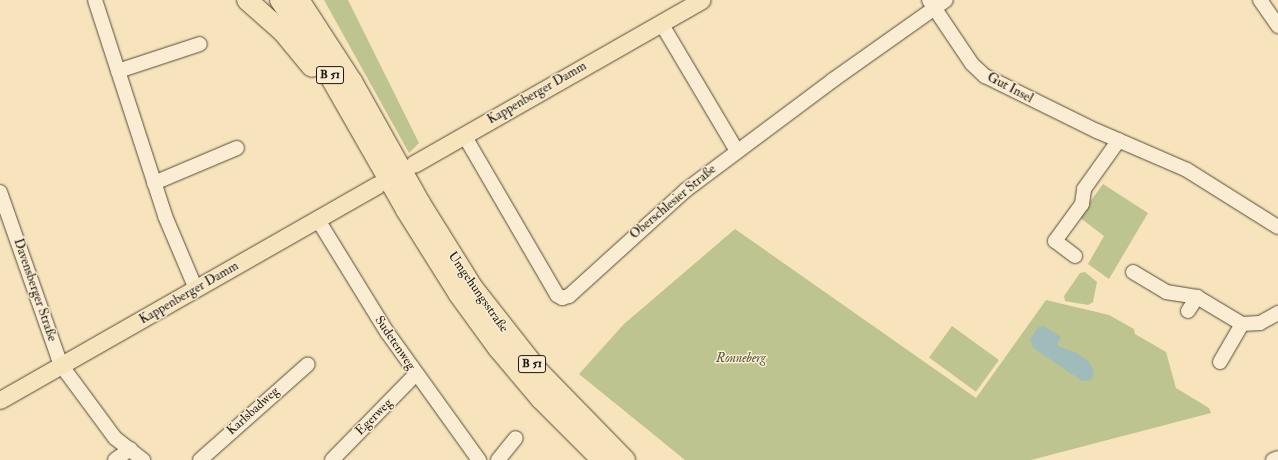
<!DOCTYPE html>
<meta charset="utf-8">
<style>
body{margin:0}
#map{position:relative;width:1278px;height:460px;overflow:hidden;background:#f8e4bc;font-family:"IM FELL Double Pica",serif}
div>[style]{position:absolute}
.green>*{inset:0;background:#bec48f;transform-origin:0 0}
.water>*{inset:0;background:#a0bcba}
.roads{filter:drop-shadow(0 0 1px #564b3a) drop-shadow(0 0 1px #564b3a)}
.minor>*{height:14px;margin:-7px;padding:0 7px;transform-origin:7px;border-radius:7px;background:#faedd3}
.major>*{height:17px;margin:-8.5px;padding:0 8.5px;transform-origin:8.5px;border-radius:8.5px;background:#f8e4bc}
.highway>*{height:20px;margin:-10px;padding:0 10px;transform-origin:10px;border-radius:10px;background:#f8e4bc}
span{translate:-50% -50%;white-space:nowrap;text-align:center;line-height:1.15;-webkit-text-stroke:3px #faedd3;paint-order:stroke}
.shield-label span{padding:1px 3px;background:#faedd3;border:1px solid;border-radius:3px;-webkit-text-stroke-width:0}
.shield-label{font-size:12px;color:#20180e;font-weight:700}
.street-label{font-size:13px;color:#20180e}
.park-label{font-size:13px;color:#57543b;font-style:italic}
</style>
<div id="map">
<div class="green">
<div style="clip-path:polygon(324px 0,348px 0,419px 143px,409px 153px)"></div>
<div style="clip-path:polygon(1103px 184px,1148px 213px,1109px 279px,1088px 264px,1104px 236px,1079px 217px)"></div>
<div style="clip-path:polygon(735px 229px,976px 398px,1046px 300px,1109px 315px,1134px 329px,1135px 334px,1166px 352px,1176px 388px,1209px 408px,1211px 413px,1031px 460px,685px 460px,579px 374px,624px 324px)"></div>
<div style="clip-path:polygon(1085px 272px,1097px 282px,1093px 302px,1088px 305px,1065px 301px,1064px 296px,1080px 273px)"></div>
<div style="left:952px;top:326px;width:58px;height:39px;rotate:36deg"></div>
</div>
<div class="water">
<div style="clip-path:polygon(1044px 326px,1061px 337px,1057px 344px,1060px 347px,1077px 353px,1089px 362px,1094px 371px,1091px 380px,1082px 381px,1033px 348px,1030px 339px,1038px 327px)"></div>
</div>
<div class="roads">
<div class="minor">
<div style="left:95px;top:0;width:227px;rotate:72deg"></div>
<div style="left:165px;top:216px;width:79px;rotate:67deg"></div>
<div style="left:929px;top:0;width:77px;rotate:56.1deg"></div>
<div style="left:972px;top:64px;width:18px;rotate:43deg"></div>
<div style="left:985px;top:76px;width:125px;rotate:26.2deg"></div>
<div style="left:1097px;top:131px;width:98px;rotate:23.4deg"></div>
<div style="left:1187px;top:170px;width:107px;rotate:32.1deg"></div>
<div style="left:1260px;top:0;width:32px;rotate:55deg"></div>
<div style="left:661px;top:23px;width:149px;rotate:59.3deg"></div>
<div style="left:118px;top:71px;width:86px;rotate:-18.2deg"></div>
<div style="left:464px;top:135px;width:185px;rotate:59.8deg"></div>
<div style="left:557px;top:295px;width:6px;rotate:31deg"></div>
<div style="left:562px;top:298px;width:7px;rotate:-16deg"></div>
<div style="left:569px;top:296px;width:158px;rotate:-42.2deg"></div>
<div style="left:686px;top:190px;width:184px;rotate:-36.8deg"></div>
<div style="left:833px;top:80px;width:138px;rotate:-35.3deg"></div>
<div style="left:154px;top:183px;width:90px;rotate:-22.9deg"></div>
<div style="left:0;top:192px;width:175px;rotate:70.6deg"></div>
<div style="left:58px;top:357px;width:18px;rotate:61deg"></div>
<div style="left:67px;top:373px;width:81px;rotate:53.6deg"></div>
<div style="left:115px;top:438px;width:36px;rotate:38deg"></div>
<div style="left:318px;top:220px;width:132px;rotate:58.4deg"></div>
<div style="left:387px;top:332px;width:158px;rotate:54.3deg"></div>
<div style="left:1075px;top:256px;width:25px;rotate:-143deg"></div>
<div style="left:1055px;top:241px;width:46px;rotate:-53.9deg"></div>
<div style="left:1082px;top:204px;width:15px;rotate:-82deg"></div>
<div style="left:1084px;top:189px;width:60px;rotate:-54.5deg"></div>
<div style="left:1133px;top:272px;width:39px;rotate:31deg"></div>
<div style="left:1166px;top:292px;width:31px;rotate:9deg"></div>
<div style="left:1197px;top:297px;width:52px;rotate:31deg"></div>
<div style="left:1242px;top:324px;width:18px;rotate:-3deg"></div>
<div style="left:1260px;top:323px;width:21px;rotate:-29deg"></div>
<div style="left:1188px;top:311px;width:17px;rotate:-57deg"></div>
<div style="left:1220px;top:362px;width:44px;rotate:-59.9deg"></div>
<div style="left:115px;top:460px;width:19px;rotate:-36deg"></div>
<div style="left:200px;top:460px;width:144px;rotate:-41.6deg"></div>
<div style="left:332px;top:460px;width:120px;rotate:-45.7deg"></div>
<div style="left:498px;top:460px;width:28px;rotate:-51deg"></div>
<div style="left:1273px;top:460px;width:5px;rotate:-22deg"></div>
</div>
<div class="major">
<div style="left:414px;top:164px;width:331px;rotate:-29.7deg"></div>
<div style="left:0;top:400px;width:434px;rotate:-29.7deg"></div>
</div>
<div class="highway">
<div style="left:247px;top:0;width:48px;rotate:41.6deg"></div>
<div style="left:283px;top:32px;width:45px;rotate:50.4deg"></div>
<div style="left:280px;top:0;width:71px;rotate:55.9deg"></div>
<div style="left:320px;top:59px;width:174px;rotate:60.3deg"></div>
<div style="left:406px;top:210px;width:98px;rotate:57.9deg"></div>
<div style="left:458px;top:293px;width:68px;rotate:54deg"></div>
<div style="left:498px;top:348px;width:67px;rotate:49.9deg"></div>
<div style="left:541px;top:399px;width:86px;rotate:45deg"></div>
<div style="left:299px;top:0;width:99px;rotate:57deg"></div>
<div style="left:353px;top:83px;width:137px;rotate:60.8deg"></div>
<div style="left:420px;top:203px;width:100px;rotate:58.1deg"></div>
<div style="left:473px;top:288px;width:108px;rotate:51.8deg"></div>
<div style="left:540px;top:373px;width:122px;rotate:45.7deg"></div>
</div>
</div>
<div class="shield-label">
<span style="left:330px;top:75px">B 51</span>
<span style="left:532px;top:364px">B 51</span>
</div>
<div class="street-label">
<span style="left:1010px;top:88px;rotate:28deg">Gut Insel</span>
<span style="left:537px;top:93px;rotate:-30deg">Kappenberger Damm</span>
<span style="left:673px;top:202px;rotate:-40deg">Oberschlesier Straße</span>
<span style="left:35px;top:290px;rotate:71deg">Davensberger Straße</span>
<span style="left:478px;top:292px;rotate:55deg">Umgehungsstraße</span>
<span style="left:189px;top:293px;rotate:-30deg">Kappenberger Damm</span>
<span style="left:395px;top:343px;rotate:56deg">Sudetenweg</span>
<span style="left:253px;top:411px;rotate:-42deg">Karlsbadweg</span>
<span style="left:374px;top:417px;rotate:-45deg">Egerweg</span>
</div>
<div class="park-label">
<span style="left:741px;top:358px">Ronneberg</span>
</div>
</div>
